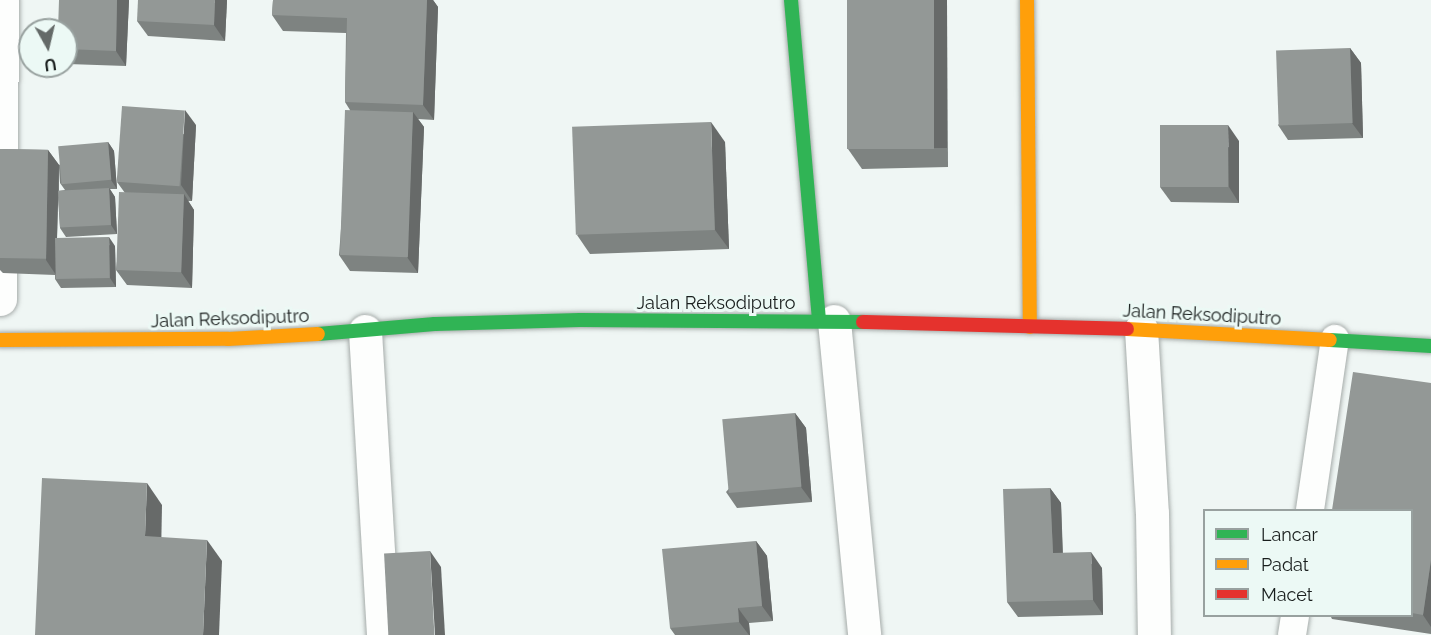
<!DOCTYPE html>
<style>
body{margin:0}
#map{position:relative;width:1431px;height:635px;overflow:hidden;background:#eff6f4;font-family:Raleway,sans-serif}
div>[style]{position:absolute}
.roads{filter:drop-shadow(0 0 2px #a6acaa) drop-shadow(0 0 2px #a6acaa)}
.lane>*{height:28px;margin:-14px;padding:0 14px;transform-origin:14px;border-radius:14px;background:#fdfefd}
.street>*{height:33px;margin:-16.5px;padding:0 16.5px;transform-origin:16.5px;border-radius:16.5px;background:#fdfefd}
.fast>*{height:14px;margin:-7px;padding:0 7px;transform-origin:7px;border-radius:7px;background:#30b455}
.slow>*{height:14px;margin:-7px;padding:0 7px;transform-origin:7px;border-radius:7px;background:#ff9f0a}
.jam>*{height:14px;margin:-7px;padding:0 7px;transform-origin:7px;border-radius:7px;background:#e5322d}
.wall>*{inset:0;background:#7e8381}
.shaded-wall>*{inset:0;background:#676a69;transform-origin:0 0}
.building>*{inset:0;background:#939896;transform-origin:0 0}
span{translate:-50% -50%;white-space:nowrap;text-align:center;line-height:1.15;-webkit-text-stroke:6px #ecf9f5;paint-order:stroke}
.street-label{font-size:18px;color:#191e1d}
.legend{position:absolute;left:1203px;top:509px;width:210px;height:108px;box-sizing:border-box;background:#ecf9f5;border:2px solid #98a19f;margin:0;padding:8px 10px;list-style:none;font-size:18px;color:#191e1d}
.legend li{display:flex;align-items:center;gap:12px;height:30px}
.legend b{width:30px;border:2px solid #98a19f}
.north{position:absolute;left:18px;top:18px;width:60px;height:60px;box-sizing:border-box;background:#ecf9f5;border:2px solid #98a19f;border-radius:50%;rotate:172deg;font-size:16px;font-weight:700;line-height:24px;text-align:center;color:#191e1d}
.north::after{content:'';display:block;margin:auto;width:21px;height:27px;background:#646a68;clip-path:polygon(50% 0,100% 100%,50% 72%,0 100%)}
</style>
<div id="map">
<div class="roads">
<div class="lane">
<div style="left:1310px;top:510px;width:173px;rotate:-81.7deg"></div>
<div style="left:1292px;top:635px;width:19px;rotate:-81deg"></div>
</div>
<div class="street">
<div style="left:0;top:299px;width:299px;rotate:-89.6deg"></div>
<div style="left:834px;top:321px;width:315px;rotate:84.5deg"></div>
<div style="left:1141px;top:329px;width:184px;rotate:86.6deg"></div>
<div style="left:1152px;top:513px;width:122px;rotate:89.1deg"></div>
<div style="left:365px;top:331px;width:305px;rotate:86.6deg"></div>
</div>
<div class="fast">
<div style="left:791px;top:0;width:322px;rotate:85deg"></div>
<div style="left:318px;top:334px;width:117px;rotate:-4.9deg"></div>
<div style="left:435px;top:324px;width:145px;rotate:-1.6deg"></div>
<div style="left:580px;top:320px;width:283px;rotate:0.4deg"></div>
<div style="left:1330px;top:340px;width:101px;rotate:3.4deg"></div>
</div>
<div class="slow">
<div style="left:1027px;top:0;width:327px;rotate:89.5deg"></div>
<div style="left:1127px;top:329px;width:203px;rotate:3.1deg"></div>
<div style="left:0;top:340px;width:228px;rotate:-0.3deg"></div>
<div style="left:228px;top:339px;width:90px;rotate:-3.2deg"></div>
</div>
<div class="jam">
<div style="left:863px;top:322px;width:264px;rotate:1.5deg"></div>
</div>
</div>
<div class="wall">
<div style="clip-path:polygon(59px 0,129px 0,126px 66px,68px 64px,66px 62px,66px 30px)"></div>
<div style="clip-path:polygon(227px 0,225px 41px,148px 36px,137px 21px)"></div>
<div style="clip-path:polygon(273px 0,433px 0,438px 7px,434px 120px,418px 119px,424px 127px,418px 273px,350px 271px,339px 255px,350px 110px,345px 102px,346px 33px,283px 31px,272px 15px)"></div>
<div style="clip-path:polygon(847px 0,947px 0,948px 167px,862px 169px,848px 149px)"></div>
<div style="clip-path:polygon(1350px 48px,1361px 63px,1363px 138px,1288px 140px,1278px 125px)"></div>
<div style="clip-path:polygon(196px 125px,192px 201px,188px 201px,194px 210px,192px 288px,127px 285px,116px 270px,125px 193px,117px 182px)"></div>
<div style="clip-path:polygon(1239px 141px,1239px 203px,1171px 202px,1160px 187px)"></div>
<div style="clip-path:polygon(evenodd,108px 142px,114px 151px,117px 189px,110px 189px,115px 197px,117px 234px,66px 237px,60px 228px,58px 198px,57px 238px,115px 246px,116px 287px,61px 288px,55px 279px,55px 275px,3px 273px,0 270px,0 149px,48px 150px,59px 165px,108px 142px,59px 168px,60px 183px,65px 190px,59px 191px,59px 168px)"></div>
<div style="clip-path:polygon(725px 142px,729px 249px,590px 254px,577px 235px)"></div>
<div style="clip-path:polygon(1431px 383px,1431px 634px,1332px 619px,1330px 615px,1412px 615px,1412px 510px)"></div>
<div style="clip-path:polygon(795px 413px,806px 428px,812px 502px,737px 508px,726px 492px)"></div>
<div style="clip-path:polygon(1050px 488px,1061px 503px,1063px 553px,1102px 568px,1103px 615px,1018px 617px,1007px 602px)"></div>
<div style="clip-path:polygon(756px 541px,767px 556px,773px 621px,749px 623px,750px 635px,675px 635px,670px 628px)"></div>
</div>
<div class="shaded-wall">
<div style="clip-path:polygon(117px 0,129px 0,126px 66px,116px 51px)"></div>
<div style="clip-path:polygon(215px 0,227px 0,225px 41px,214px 25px)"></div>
<div style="clip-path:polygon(427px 0,433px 0,438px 7px,434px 120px,423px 105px)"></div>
<div style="left:934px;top:0;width:13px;height:148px"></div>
<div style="clip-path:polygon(1350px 48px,1361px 63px,1363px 138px,1352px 123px)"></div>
<div style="clip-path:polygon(185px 110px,196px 125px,192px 201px,181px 185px)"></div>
<div style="clip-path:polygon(413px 112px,424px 127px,418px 273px,407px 257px)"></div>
<div style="clip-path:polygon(711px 122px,725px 142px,729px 249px,715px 230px)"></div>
<div style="clip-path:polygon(1228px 125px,1239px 141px,1239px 203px,1229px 187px)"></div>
<div style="clip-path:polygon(108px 142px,114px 151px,117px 189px,111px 180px)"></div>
<div style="clip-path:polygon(48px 150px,59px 165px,56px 275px,46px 260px)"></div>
<div style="clip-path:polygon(109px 188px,115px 197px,117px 234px,111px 225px)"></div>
<div style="clip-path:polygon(184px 194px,194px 210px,192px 288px,181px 272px)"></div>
<div style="clip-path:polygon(109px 237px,115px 246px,116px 287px,110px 278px)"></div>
<div style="clip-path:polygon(795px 413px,806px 428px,812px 502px,801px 487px)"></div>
<div style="clip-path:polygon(147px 483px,162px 505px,161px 558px,145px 536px)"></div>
<div style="clip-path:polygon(1050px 488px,1061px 503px,1063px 569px,1053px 553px)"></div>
<div style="clip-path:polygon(207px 540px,222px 561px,219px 635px,203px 635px)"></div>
<div style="clip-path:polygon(756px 541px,767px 556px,773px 621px,762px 606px)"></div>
<div style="clip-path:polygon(430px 551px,441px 567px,445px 635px,435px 635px)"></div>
<div style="clip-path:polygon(1091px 552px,1102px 568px,1103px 615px,1093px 600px)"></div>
<div style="clip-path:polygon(1431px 560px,1431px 627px,1423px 615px)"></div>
<div style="clip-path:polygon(738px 608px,749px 623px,750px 635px,749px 635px,739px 622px)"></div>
</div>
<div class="building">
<div style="clip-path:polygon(59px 0,117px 0,116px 51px,66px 49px,66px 30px,58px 30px)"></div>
<div style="clip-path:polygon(138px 0,215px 0,214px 25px,137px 21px)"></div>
<div style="clip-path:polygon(273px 0,427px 0,423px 105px,345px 102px,347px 18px,272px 15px)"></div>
<div style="left:847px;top:0;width:87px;height:149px"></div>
<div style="left:1350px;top:48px;width:75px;height:74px;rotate:88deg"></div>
<div style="left:122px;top:106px;width:63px;height:76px;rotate:4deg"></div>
<div style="left:345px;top:110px;width:68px;height:145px;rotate:2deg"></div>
<div style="left:711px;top:122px;width:108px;height:139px;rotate:88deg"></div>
<div style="left:1160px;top:125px;width:68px;height:62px"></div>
<div style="left:108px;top:142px;width:38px;height:50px;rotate:85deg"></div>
<div style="left:0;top:149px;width:48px;height:109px;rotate:1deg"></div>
<div style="left:109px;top:188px;width:37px;height:51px;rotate:87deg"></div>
<div style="left:119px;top:192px;width:65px;height:78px;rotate:2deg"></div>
<div style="left:109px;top:237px;width:41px;height:54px;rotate:89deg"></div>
<div style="clip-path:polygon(1353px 372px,1431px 383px,1431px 560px,1423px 615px,1412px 613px,1412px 510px,1332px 510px)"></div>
<div style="left:795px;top:413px;width:74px;height:73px;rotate:85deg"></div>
<div style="clip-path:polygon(42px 478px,147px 483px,145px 536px,207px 540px,203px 635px,35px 635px)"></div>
<div style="clip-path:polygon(1050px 488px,1053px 553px,1091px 552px,1093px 600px,1007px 602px,1003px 489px)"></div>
<div style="clip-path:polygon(756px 541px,762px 606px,738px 608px,739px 622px,670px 628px,662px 549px)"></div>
<div style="left:430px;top:551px;width:84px;height:46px;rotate:87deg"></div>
</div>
<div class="street-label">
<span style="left:716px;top:303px">Jalan Reksodiputro</span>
<span style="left:1202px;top:315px;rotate:3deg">Jalan Reksodiputro</span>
<span style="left:230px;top:319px;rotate:-2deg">Jalan Reksodiputro</span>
</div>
<ul class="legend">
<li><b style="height:8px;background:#30b455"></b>Lancar</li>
<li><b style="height:8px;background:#ff9f0a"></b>Padat</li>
<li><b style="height:8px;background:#e5322d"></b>Macet</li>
</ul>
<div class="north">U</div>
</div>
